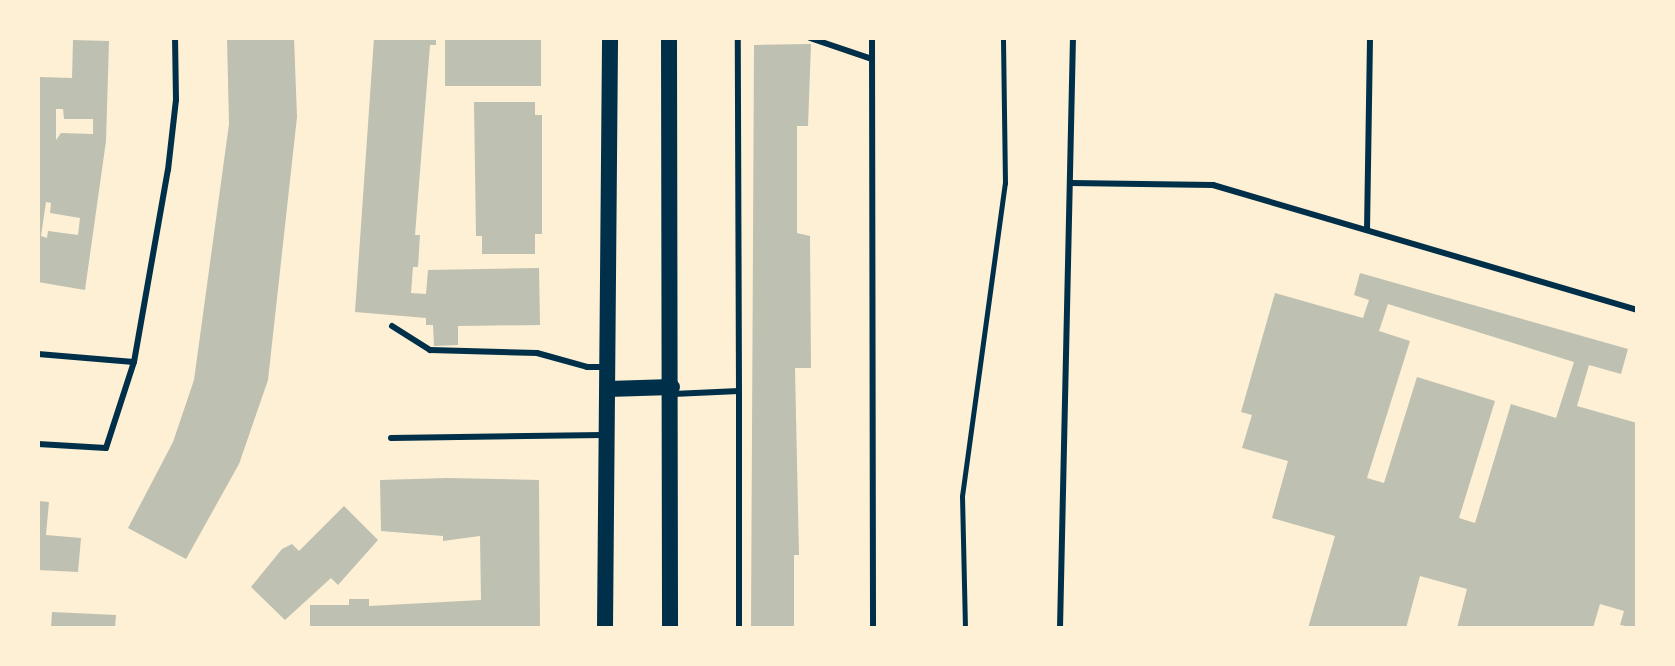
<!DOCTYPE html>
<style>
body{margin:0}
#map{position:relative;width:1675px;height:666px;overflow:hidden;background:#fdf0d5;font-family:"Times New Roman",serif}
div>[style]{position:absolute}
.building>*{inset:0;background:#bec0b2;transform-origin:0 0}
.path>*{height:5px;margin:-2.5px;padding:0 2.5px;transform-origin:2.5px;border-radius:2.5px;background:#003049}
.service>*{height:6px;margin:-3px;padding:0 3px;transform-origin:3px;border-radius:3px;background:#003049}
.secondary>*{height:16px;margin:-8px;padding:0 8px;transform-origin:8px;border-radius:8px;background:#003049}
span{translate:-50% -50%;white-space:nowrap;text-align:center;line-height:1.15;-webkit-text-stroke:8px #fdf0d5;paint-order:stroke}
.frame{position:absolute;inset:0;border:40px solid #fdf0d5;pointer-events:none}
</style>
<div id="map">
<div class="building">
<div style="clip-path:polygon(227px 38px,294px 38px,297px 117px,268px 380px,239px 464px,186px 559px,128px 528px,173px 442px,194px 380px,229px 124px)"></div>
<div style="clip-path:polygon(374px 38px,436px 38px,436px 45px,430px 45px,415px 235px,420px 235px,418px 267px,413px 267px,411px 293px,426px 294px,428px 270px,539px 268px,540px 325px,458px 326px,458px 345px,434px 346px,433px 325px,426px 325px,426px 318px,355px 312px)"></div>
<div style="left:445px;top:38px;width:96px;height:48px"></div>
<div style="clip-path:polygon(evenodd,73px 40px,109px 41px,106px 141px,85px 290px,38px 282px,40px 77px,72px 78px,73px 40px,56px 109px,63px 109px,64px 119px,93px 119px,93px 134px,61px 133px,56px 140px,56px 109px,73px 40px,46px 202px,51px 203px,50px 213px,80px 218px,78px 235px,48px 231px,47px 238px,41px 236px,46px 202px)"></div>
<div style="clip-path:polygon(811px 44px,808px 126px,797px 126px,797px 233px,810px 236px,811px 368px,795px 368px,799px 555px,794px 555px,794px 628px,751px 628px,754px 45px)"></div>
<div style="clip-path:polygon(474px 102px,535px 102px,535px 115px,542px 115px,542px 234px,535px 234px,535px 254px,482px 254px,482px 236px,476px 236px)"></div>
<div style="clip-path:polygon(evenodd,1360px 273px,1628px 349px,1621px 374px,1589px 365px,1577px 406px,1637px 423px,1637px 628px,1620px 625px,1624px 611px,1600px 604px,1593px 628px,1457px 628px,1467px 589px,1420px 576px,1406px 628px,1308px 628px,1335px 536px,1272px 518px,1288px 461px,1242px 448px,1252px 415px,1241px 412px,1275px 293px,1363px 318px,1369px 300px,1354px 295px,1360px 273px,1388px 304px,1574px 362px,1556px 418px,1511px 404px,1475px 523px,1459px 518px,1495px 401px,1417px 377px,1384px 483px,1367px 478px,1410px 341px,1379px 331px,1388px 304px)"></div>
<div style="clip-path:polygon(447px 478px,539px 480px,540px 628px,310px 628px,310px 605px,349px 605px,349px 599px,369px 599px,369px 606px,481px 600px,480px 536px,443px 541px,443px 536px,381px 531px,380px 480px)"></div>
<div style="clip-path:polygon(38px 501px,49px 502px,46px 535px,81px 538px,78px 572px,38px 570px)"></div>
<div style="clip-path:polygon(344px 506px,378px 540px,338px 585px,331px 578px,285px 620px,251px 587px,282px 549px,292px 544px,299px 551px)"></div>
<div style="clip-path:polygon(52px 612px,116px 615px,115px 628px,51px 628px)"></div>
</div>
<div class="path">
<div style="left:965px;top:628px;width:132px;rotate:-91.3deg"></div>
<div style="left:962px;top:496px;width:316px;rotate:-82.2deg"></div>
<div style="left:1005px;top:183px;width:145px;rotate:-90.8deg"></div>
</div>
<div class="service">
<div style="left:810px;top:38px;width:65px;rotate:18.7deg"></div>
<div style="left:872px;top:38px;width:590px;rotate:89.9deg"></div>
<div style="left:1071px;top:183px;width:142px;rotate:0.8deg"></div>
<div style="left:1213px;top:185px;width:442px;rotate:16.4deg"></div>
<div style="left:1367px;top:230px;width:192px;rotate:-89.1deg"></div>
<div style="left:392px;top:326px;width:45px;rotate:32.3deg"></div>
<div style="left:430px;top:350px;width:107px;rotate:1.6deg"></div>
<div style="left:537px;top:353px;width:52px;rotate:15.6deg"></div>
<div style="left:587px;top:367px;width:20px"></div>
<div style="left:38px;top:354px;width:96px;rotate:4.8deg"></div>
<div style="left:134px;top:362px;width:195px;rotate:-80deg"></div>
<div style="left:168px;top:170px;width:70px;rotate:-83.5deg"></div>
<div style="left:176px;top:100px;width:62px;rotate:-90.9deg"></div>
<div style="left:739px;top:391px;width:237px;rotate:90deg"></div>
<div style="left:673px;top:394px;width:66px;rotate:-2.6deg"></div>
<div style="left:739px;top:391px;width:353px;rotate:-90.2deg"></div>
<div style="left:391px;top:438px;width:212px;rotate:-0.8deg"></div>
<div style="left:38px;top:444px;width:68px;rotate:3.4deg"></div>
<div style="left:106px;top:448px;width:90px;rotate:-72deg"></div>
<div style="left:1060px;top:628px;width:590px;rotate:-88.74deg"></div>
</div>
<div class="secondary">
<div style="left:669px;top:38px;width:590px;rotate:89.9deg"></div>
<div style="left:608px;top:389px;width:64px;rotate:-1.8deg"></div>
<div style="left:605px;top:628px;width:590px;rotate:-89.51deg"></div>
</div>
<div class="frame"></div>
</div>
